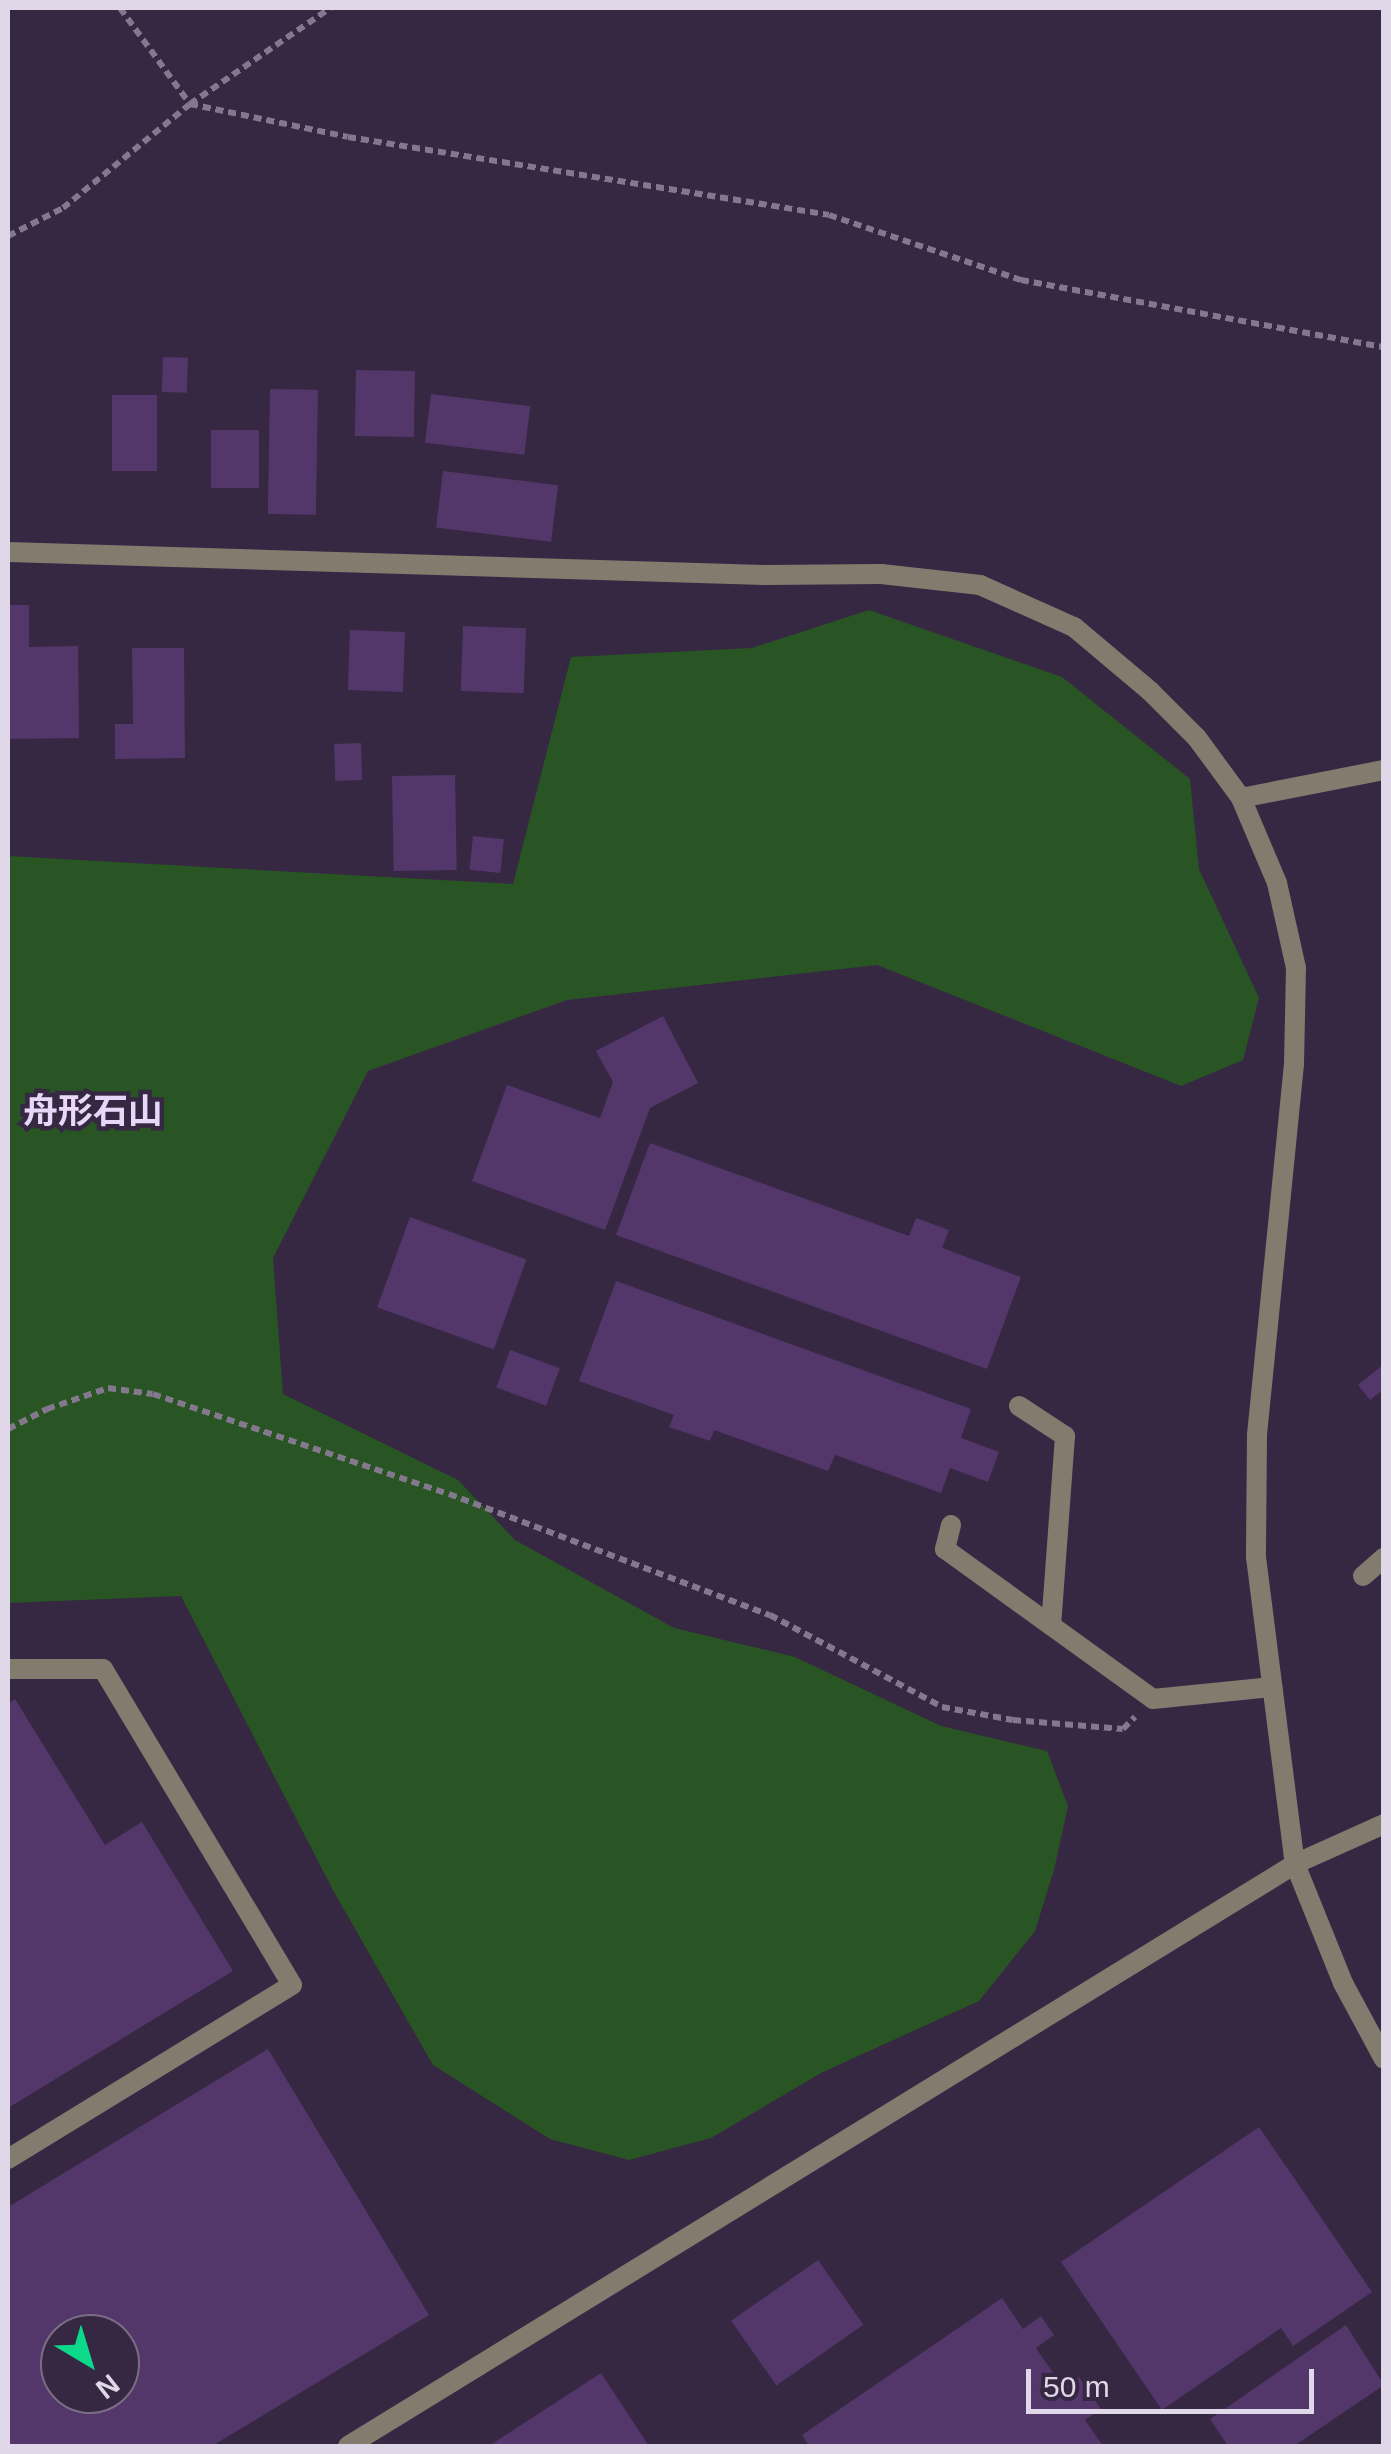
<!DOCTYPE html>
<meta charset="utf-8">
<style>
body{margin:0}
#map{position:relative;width:1391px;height:2454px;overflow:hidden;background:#362842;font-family:Helvetica,"Noto Sans JP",sans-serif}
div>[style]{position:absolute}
.green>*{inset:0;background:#295424}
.building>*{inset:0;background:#53366a;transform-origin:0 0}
.path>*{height:6px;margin-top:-3px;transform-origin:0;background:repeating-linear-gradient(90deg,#83788d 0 8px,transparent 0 13px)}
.service>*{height:20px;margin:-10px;padding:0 10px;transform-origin:10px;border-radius:10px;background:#847b6f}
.minor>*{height:20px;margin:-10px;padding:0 10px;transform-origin:10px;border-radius:10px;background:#847b6f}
.tertiary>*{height:20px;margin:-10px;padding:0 10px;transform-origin:10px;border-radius:10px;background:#847b6f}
span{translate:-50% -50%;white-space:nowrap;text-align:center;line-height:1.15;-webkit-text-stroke:9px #362842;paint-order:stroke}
.quarter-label{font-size:35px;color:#e8d7f8;font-weight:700}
.frame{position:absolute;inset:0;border:10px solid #e0d7e8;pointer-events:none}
.north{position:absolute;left:40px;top:2314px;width:100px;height:100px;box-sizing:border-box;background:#362842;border:2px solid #7a6e84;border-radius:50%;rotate:142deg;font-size:28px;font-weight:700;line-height:40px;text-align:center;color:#e0d7e8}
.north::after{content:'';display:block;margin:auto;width:35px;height:45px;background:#0cd98a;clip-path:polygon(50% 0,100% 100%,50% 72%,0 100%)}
.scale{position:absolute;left:1026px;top:2369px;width:288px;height:45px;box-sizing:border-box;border:5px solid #e0d7e8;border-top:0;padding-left:12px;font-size:30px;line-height:35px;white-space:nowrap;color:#e0d7e8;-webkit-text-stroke:8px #362842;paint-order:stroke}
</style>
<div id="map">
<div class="green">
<div style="clip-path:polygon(869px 610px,1062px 677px,1190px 779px,1199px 869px,1259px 998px,1243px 1060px,1181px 1086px,877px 965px,567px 1000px,368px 1071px,273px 1258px,283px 1394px,458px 1480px,515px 1540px,674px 1628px,795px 1657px,941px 1726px,1047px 1751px,1068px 1806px,1054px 1870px,1035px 1931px,979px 2001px,821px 2073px,711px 2138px,629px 2160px,550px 2139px,433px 2065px,334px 1892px,181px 1596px,8px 1603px,8px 856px,513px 884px,571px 657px,752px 648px)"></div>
</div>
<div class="building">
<div style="left:163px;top:357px;width:25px;height:35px;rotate:2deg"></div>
<div style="left:356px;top:370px;width:59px;height:66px;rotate:1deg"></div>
<div style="left:270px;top:389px;width:48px;height:125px;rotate:1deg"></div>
<div style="left:431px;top:394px;width:100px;height:49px;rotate:7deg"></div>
<div style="left:112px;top:395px;width:45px;height:76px"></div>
<div style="left:211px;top:430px;width:48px;height:58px"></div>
<div style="left:443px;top:471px;width:116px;height:57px;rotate:7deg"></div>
<div style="clip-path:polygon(8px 605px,29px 605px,29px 647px,78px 646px,79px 738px,8px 739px)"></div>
<div style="left:463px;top:626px;width:63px;height:65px;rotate:2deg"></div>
<div style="left:350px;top:630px;width:55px;height:60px;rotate:2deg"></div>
<div style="clip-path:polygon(132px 648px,184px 648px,185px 758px,115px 759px,115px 724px,133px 724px)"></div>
<div style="left:361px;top:743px;width:37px;height:27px;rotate:88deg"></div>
<div style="left:455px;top:775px;width:95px;height:63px;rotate:89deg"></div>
<div style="left:473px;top:836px;width:31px;height:34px;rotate:6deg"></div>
<div style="clip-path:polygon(663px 1016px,698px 1083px,650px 1108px,605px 1230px,472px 1181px,507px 1085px,600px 1118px,613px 1082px,596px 1051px)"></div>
<div style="clip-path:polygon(650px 1143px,909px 1236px,916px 1218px,949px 1230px,942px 1248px,1021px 1277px,987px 1369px,616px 1235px)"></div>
<div style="left:410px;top:1217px;width:124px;height:96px;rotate:20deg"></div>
<div style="clip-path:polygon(616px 1281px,971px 1409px,961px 1438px,999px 1452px,988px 1482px,950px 1468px,941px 1493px,835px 1455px,828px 1471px,714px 1430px,710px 1441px,669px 1427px,674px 1415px,579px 1381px)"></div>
<div style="left:510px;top:1350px;width:53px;height:40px;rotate:20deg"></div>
<div style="clip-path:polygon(1384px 1364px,1384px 1389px,1370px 1400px,1358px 1385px)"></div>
<div style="clip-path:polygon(15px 1699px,105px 1845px,142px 1822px,233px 1971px,8px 2108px,8px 1704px)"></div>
<div style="clip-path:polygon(evenodd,268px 2049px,429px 2315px,212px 2446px,8px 2446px,8px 2207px,268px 2049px,60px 2334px,120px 2334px,120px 2394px,60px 2394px,60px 2334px)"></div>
<div style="clip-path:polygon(1259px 2127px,1372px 2292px,1293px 2346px,1281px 2328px,1162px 2410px,1061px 2262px)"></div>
<div style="left:818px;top:2260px;width:79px;height:106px;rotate:55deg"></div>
<div style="clip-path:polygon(1002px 2298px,1023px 2329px,1041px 2316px,1054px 2335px,1036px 2348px,1063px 2387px,1079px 2377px,1101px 2409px,1085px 2420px,1103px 2446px,809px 2446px,802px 2435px)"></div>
<div style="clip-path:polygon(1346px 2325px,1384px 2385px,1294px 2446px,1228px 2446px,1210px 2419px)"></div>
<div style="clip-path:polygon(601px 2373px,649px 2446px,493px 2446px,492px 2444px)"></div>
</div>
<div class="path">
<div style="left:120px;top:8px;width:119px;rotate:53.9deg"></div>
<div style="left:190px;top:104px;width:161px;rotate:11.8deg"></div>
<div style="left:348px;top:137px;width:487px;rotate:9.2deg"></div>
<div style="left:829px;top:215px;width:203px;rotate:18.7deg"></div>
<div style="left:1021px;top:280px;width:369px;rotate:10.5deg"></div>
<div style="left:8px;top:236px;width:62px;rotate:-27deg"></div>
<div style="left:63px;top:208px;width:164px;rotate:-39.3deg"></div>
<div style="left:190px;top:104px;width:170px;rotate:-34.4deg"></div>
<div style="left:8px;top:1429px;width:44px;rotate:-27.1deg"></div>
<div style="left:47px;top:1409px;width:65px;rotate:-19deg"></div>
<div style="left:108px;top:1388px;width:45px;rotate:7.6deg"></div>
<div style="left:153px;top:1394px;width:312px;rotate:18.7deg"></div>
<div style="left:449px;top:1494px;width:343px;rotate:20.7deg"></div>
<div style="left:770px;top:1615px;width:195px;rotate:28.1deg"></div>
<div style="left:942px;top:1707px;width:72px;rotate:10.4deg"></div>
<div style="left:1013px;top:1720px;width:110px;rotate:4.7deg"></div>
<div style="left:1123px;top:1729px;width:17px;rotate:-45deg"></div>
</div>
<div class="service">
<div style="left:1019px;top:1406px;width:55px;rotate:33.1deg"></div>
<div style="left:1065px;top:1436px;width:190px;rotate:94.2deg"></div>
<div style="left:951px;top:1525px;width:25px;rotate:104deg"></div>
<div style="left:945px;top:1549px;width:256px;rotate:35.8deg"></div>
<div style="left:1153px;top:1699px;width:120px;rotate:-5.8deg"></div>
<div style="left:8px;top:1669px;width:95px"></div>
<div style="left:103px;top:1669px;width:368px;rotate:59.1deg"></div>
<div style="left:292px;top:1985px;width:333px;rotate:148.5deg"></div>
</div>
<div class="minor">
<div style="left:1363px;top:1576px;width:28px;rotate:-41deg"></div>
<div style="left:1295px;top:1864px;width:98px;rotate:-24.2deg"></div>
</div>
<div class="tertiary">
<div style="left:8px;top:552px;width:758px;rotate:1.74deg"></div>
<div style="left:766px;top:575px;width:115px;rotate:-0.5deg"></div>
<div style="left:881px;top:574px;width:100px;rotate:6.3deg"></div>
<div style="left:980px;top:585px;width:103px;rotate:24.1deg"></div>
<div style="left:1074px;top:627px;width:99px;rotate:40.1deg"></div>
<div style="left:1150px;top:691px;width:66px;rotate:45deg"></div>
<div style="left:1197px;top:738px;width:74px;rotate:53.7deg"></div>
<div style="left:1241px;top:798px;width:92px;rotate:67deg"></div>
<div style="left:1277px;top:883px;width:87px;rotate:77.4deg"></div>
<div style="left:1296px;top:968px;width:96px;rotate:91.2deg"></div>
<div style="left:1294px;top:1064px;width:373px;rotate:95.7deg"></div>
<div style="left:1257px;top:1435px;width:122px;rotate:90.5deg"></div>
<div style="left:1256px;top:1557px;width:309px;rotate:82.8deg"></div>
<div style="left:1295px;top:1864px;width:128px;rotate:68deg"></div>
<div style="left:1343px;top:1983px;width:86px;rotate:61.7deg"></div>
<div style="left:1241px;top:798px;width:146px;rotate:-11.1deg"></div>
<div style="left:348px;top:2446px;width:1112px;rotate:-31.57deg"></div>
</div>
<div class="quarter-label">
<span style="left:93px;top:1111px">舟形石山</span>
</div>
<div class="frame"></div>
<div class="north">N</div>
<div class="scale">50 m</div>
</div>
